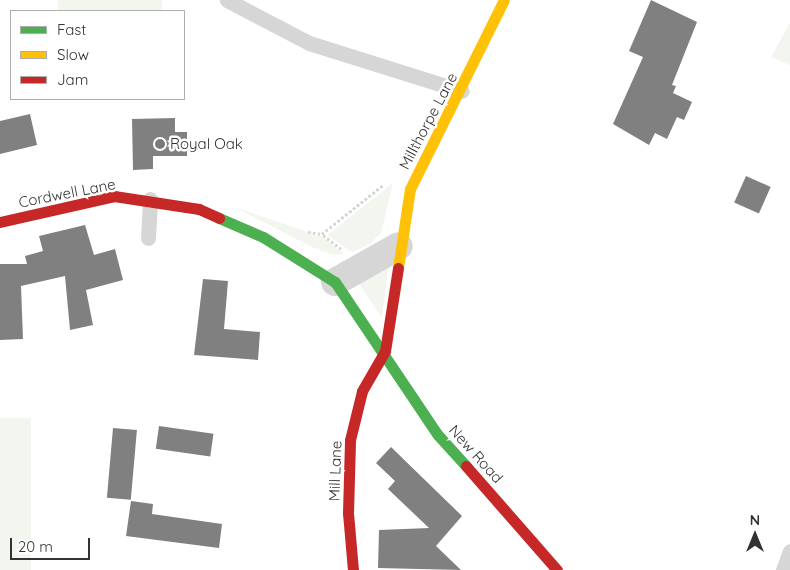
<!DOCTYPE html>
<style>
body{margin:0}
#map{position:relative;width:790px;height:570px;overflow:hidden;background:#fff;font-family:Quicksand,sans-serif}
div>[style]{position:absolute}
.green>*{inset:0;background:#f3f6ee;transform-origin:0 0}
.building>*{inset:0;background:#808080;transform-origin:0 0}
.path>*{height:3px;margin-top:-1.5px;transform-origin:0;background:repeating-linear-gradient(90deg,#d6d6d6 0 2.5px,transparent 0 5px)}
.lane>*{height:15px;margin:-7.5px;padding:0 7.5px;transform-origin:7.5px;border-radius:7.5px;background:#d6d6d6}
.street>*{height:28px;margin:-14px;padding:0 14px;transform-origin:14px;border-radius:14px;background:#d6d6d6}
.fast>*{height:11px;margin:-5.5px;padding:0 5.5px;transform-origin:5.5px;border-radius:5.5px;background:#4caf50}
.slow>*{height:11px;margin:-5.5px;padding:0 5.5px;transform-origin:5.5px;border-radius:5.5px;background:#ffc107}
.jam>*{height:11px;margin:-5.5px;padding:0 5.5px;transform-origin:5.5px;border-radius:5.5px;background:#c62828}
.dots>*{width:14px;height:14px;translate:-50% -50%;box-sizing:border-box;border:2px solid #fff;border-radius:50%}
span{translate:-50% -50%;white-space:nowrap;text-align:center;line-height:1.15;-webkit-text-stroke:5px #fff;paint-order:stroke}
.street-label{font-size:15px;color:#323232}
.poi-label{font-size:15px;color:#323232}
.left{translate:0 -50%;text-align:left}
.legend{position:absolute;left:10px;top:10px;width:175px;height:90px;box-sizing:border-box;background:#fff;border:1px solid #adadad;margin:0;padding:6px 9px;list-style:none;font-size:15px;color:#323232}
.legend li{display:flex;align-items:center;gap:10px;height:25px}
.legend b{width:25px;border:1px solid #adadad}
.north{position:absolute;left:730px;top:510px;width:50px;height:50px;-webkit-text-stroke:4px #fff;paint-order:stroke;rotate:0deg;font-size:14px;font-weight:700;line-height:20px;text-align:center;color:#323232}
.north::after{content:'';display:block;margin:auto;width:18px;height:22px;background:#323232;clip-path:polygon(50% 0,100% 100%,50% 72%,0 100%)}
.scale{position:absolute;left:10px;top:538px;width:80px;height:22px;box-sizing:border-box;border:2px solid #323232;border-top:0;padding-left:6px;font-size:15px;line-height:18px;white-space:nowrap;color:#323232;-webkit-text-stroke:4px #fff;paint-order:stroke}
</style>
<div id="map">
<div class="green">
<div style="left:58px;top:0;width:104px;height:11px"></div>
<div style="clip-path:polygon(790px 23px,790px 65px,771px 57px)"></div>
<div style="clip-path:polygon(393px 183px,381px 233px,370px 244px,352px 252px,327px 235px)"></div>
<div style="clip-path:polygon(234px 207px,323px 237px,344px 254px,333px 255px,312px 247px)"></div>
<div style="clip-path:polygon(389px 262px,382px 318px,358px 282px)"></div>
<div style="left:0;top:418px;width:31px;height:152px"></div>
</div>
<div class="building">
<div style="clip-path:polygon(651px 0,697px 22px,672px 85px,676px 86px,673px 93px,692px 102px,684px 120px,677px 117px,667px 139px,655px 133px,649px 145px,613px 124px,643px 57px,629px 51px)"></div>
<div style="clip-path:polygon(30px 114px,37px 145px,0 154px,0 121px)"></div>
<div style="clip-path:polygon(175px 118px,175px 132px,187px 132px,187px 156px,153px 156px,153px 169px,133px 170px,132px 119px)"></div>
<div style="left:746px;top:176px;width:27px;height:29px;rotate:24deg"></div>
<div style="clip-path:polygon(85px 225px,94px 255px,115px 249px,123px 280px,86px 290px,93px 325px,70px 330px,65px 276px,21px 286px,23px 339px,0 340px,0 264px,27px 264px,25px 256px,43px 251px,39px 236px)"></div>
<div style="clip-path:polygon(203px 279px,228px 281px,224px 329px,260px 332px,258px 360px,194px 355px)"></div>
<div style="left:159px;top:426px;width:55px;height:23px;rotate:8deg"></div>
<div style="left:113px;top:428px;width:24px;height:70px;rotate:5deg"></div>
<div style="clip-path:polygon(391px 447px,462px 516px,436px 546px,461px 570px,378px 568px,379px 530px,429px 528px,388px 489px,395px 481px,376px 463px)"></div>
<div style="clip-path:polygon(131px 501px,153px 504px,152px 514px,222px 524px,219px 548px,126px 536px)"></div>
</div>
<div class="path">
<div style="left:308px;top:232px;width:14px;rotate:8deg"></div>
<div style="left:341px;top:249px;width:24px;rotate:-142deg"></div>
<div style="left:322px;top:234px;width:78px;rotate:-38.8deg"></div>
</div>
<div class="lane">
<div style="left:227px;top:0;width:93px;rotate:27.7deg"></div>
<div style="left:309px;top:43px;width:160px;rotate:17.4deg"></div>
<div style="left:148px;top:238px;width:39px;rotate:-87deg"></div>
<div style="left:783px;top:570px;width:20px;rotate:-70deg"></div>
</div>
<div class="street">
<div style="left:335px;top:282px;width:73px;rotate:-29.4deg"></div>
</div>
<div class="fast">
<div style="left:219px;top:218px;width:48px;rotate:23.4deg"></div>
<div style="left:263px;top:237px;width:85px;rotate:32deg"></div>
<div style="left:335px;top:282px;width:184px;rotate:56.1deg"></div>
<div style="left:438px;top:435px;width:42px;rotate:47.9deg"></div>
</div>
<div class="slow">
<div style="left:398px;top:268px;width:80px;rotate:-81.4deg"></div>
<div style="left:410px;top:189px;width:211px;rotate:-63.6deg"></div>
</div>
<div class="jam">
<div style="left:0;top:222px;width:117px;rotate:-12.8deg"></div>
<div style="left:114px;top:196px;width:86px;rotate:8.7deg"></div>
<div style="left:199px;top:209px;width:22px;rotate:24deg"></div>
<div style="left:466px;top:466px;width:138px;rotate:48.8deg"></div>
<div style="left:353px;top:570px;width:57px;rotate:-95deg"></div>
<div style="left:348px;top:513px;width:73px;rotate:-88.4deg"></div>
<div style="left:350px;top:440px;width:50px;rotate:-76.2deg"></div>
<div style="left:362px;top:391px;width:46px;rotate:-60.1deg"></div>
<div style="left:385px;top:351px;width:84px;rotate:-81.1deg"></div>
</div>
<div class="dots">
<div style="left:160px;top:144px;background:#7a7a7a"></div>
</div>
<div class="street-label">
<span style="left:428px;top:121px;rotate:-62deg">Millthorpe Lane</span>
<span style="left:67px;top:193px;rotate:-11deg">Cordwell Lane</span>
<span style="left:476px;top:454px;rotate:48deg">New Road</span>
<span style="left:335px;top:471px;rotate:-88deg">Mill Lane</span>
</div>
<div class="poi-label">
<span class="left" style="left:170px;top:144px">Royal Oak</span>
</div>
<ul class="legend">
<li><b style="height:6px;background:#4caf50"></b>Fast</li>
<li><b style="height:6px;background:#ffc107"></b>Slow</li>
<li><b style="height:6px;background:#c62828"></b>Jam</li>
</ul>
<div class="north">N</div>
<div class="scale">20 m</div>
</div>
